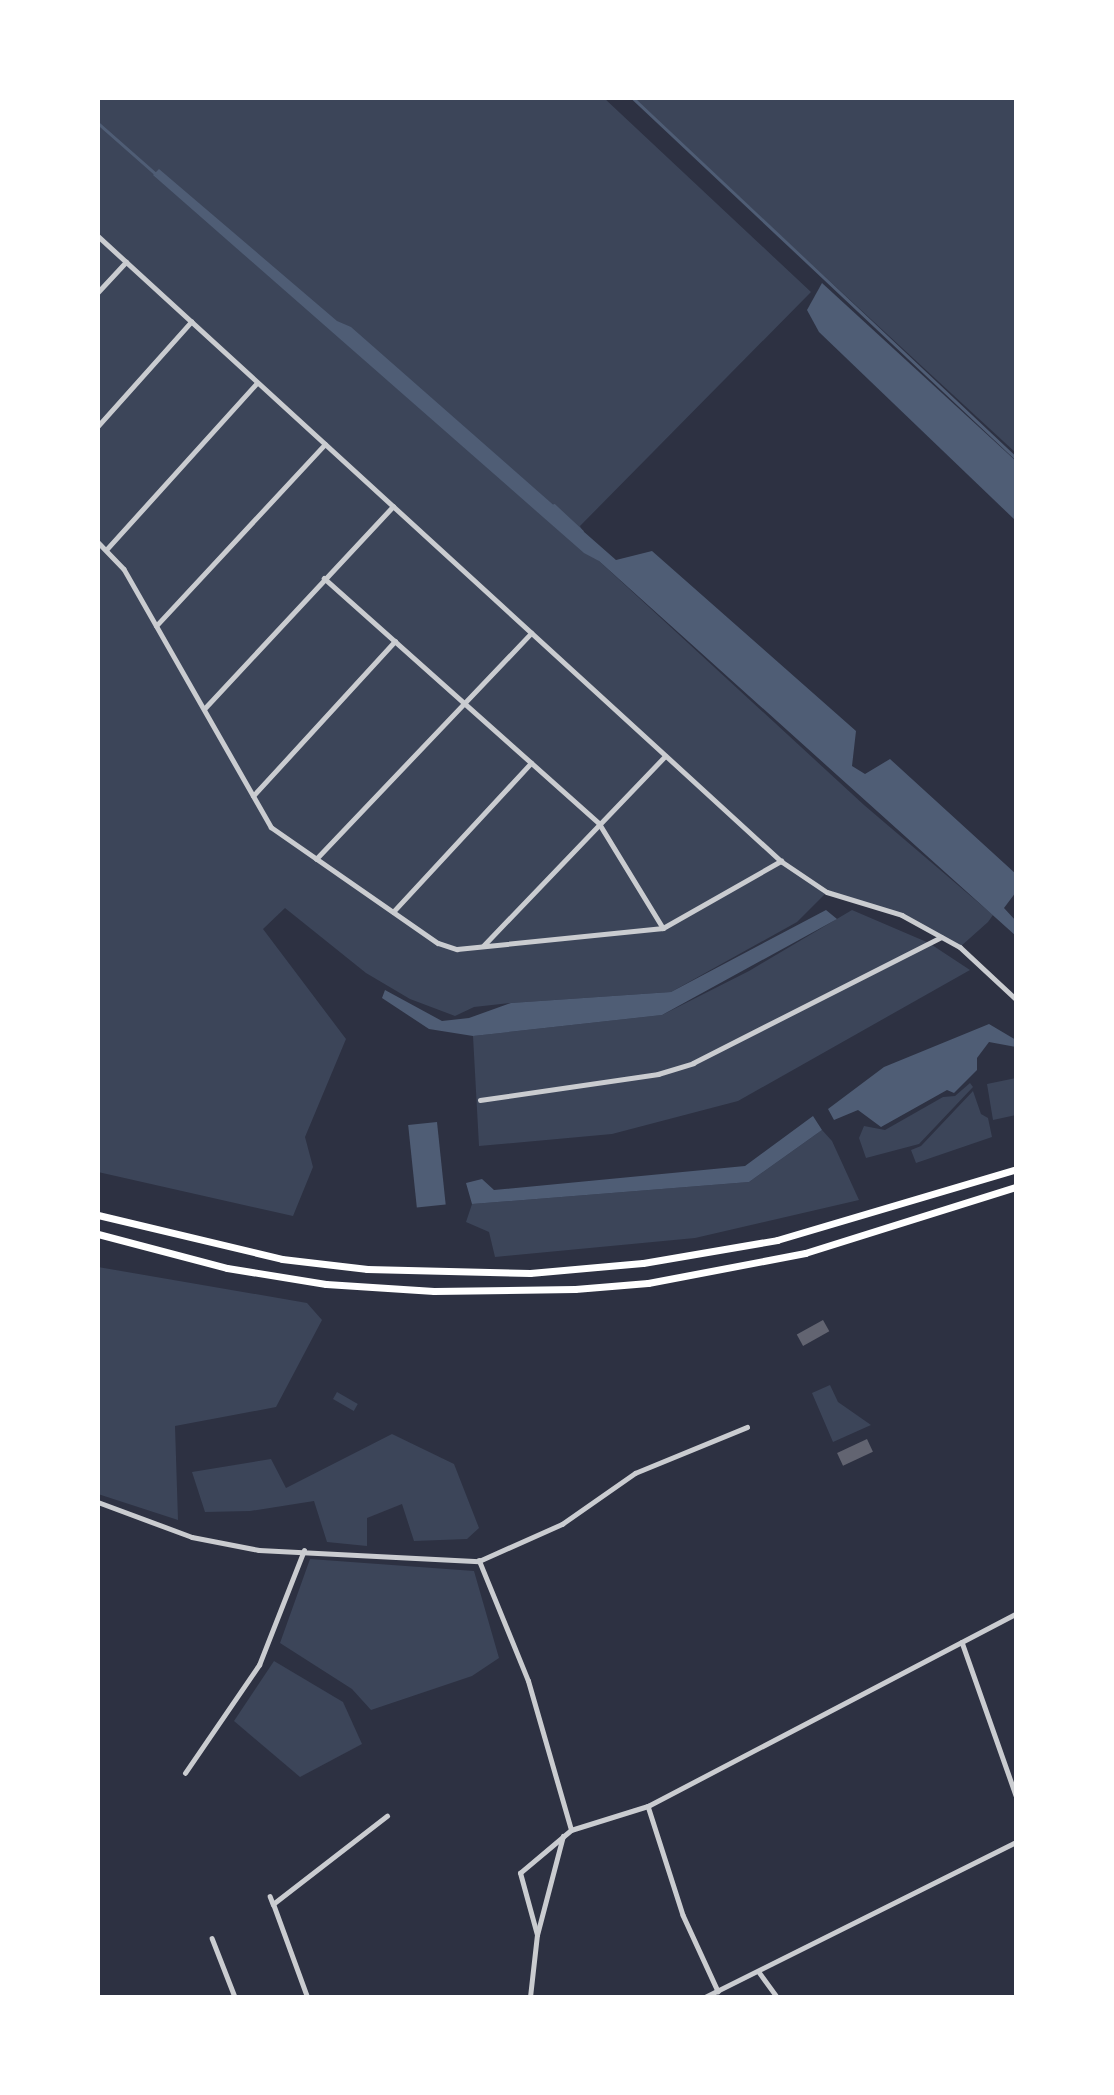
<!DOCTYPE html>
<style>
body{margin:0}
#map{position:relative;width:1114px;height:2095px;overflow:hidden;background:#2d3142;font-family:"DejaVu Sans",sans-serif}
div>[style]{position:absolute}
.green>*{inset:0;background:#3c4559;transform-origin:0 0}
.water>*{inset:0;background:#4f5d75;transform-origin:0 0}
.stream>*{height:2.5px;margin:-1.25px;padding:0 1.25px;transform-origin:1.25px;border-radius:1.25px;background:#4f5d75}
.building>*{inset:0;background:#626471;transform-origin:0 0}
.minor>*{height:4.5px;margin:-2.25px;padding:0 2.25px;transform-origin:2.25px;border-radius:2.25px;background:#caccd0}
.primary>*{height:7px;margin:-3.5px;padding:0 3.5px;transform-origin:3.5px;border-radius:3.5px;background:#fff}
span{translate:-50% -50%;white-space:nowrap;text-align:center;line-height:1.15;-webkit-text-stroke:7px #fff;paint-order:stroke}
.frame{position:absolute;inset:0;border:100px solid #fff;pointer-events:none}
</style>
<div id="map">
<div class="green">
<div style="clip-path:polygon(98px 98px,604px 98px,811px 292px,580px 526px,599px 561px,864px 805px,993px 915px,988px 922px,960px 947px,902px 915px,827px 892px,797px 922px,671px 992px,511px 1003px,474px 1007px,455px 1016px,410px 999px,366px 973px,285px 908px,263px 929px,346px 1039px,305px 1137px,313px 1167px,293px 1216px,98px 1172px)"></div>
<div style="clip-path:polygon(633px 98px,1016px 98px,1016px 453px,823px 275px)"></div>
<div style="clip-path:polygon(852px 910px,929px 943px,970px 970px,738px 1101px,612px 1134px,479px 1146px,473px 1036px,662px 1015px,749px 971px)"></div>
<div style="clip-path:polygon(1016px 1078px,1016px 1115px,993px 1120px,987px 1084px)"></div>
<div style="clip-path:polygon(970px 1083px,973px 1087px,919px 1144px,866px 1158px,859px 1138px,864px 1126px,885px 1130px,943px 1097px,955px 1096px)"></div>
<div style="clip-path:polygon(973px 1091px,981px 1114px,988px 1118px,992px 1137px,916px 1163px,911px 1150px,921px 1146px)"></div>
<div style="clip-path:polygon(822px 1130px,832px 1141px,859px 1200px,695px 1238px,495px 1257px,489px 1232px,466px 1222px,472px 1204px,749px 1182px)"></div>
<div style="clip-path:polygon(98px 1267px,307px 1303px,322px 1320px,276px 1407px,175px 1426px,178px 1520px,98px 1494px)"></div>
<div style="clip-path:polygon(830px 1385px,838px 1402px,871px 1425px,833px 1442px,812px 1393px)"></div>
<div style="left:337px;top:1392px;width:24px;height:8px;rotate:30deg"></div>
<div style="clip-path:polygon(392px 1434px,454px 1464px,479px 1528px,467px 1539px,414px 1541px,402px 1504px,367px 1518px,367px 1546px,327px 1542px,314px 1501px,250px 1511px,205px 1512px,192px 1472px,271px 1459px,286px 1488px)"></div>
<div style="clip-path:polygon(310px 1559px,474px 1571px,499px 1658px,472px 1676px,371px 1710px,352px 1689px,280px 1643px)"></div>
<div style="clip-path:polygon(274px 1661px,343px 1702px,362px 1744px,300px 1777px,234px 1721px)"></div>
</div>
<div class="water">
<div style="clip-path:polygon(159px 169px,337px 321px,351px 327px,616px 560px,652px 551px,856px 731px,852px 766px,865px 774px,890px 759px,1016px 874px,1016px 892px,1004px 908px,1016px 921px,1016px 936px,599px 561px,584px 553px,153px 175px)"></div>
<div style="clip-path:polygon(822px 283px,1016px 461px,1016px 521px,819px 332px,807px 310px)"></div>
<div style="clip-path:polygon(826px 910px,837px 919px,662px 1015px,473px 1036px,429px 1029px,382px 998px,385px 990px,442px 1021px,469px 1018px,511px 1003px,671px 992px)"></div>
<div style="clip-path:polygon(989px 1024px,1016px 1040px,1016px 1047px,989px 1042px,977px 1058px,977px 1070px,954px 1093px,947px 1090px,881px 1127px,858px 1110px,834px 1120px,828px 1109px,884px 1067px)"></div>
<div style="clip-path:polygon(813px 1116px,822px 1130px,749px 1182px,472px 1204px,466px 1183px,482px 1179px,494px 1190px,745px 1166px)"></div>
<div style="left:437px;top:1122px;width:83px;height:29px;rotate:84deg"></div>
</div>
<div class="stream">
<div style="left:633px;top:98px;width:526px;rotate:43.23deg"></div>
<div style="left:98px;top:123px;width:77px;rotate:41.3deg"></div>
<div style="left:554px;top:505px;width:38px;rotate:43deg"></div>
</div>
<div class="building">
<div style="left:823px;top:1320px;width:13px;height:30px;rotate:61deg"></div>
<div style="left:867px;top:1439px;width:14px;height:33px;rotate:65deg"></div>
</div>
<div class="minor">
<div style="left:98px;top:236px;width:926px;rotate:42.46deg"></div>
<div style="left:781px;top:861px;width:55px;rotate:34deg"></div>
<div style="left:827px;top:892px;width:78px;rotate:17deg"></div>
<div style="left:902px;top:915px;width:66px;rotate:28.9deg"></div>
<div style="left:960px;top:947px;width:76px;rotate:42.9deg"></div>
<div style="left:98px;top:292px;width:41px;rotate:-47deg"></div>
<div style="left:98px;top:426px;width:140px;rotate:-48.2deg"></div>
<div style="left:98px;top:542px;width:37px;rotate:46deg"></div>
<div style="left:124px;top:569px;width:297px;rotate:60.3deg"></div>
<div style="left:271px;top:827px;width:203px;rotate:34.8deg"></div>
<div style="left:438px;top:943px;width:20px;rotate:18deg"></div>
<div style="left:457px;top:949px;width:207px;rotate:-5.8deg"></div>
<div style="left:663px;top:928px;width:136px;rotate:-29.6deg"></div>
<div style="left:106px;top:550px;width:225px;rotate:-47.9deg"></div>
<div style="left:324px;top:578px;width:368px;rotate:41.7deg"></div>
<div style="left:599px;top:823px;width:123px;rotate:58.6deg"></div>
<div style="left:156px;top:626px;width:248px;rotate:-47.1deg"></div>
<div style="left:204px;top:709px;width:277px;rotate:-47deg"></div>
<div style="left:253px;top:796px;width:210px;rotate:-47.5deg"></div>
<div style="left:316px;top:859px;width:312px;rotate:-46.4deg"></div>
<div style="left:393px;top:912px;width:203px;rotate:-47.2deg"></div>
<div style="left:483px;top:946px;width:263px;rotate:-46.2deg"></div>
<div style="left:480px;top:1100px;width:180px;rotate:-8.3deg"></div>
<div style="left:658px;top:1074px;width:37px;rotate:-17deg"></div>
<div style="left:693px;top:1063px;width:278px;rotate:-26.9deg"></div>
<div style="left:98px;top:1502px;width:100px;rotate:20.4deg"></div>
<div style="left:192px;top:1537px;width:68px;rotate:11deg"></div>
<div style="left:259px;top:1550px;width:220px;rotate:2.9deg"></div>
<div style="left:962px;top:1642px;width:162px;rotate:70.6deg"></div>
<div style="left:185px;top:1773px;width:131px;rotate:-55.6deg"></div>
<div style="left:259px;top:1665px;width:123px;rotate:-68.6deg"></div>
<div style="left:648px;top:1806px;width:114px;rotate:72.2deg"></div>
<div style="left:683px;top:1915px;width:84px;rotate:65.3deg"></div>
<div style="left:571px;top:1830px;width:155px;rotate:-106.1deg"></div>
<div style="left:528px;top:1681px;width:130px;rotate:-112.2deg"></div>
<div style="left:479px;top:1561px;width:91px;rotate:-24deg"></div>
<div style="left:562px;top:1524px;width:89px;rotate:-34.9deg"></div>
<div style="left:635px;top:1473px;width:121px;rotate:-22.3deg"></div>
<div style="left:270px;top:1896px;width:9px;rotate:69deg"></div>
<div style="left:537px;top:1935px;width:64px;rotate:-105.3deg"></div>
<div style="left:520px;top:1873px;width:67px;rotate:-40.1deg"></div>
<div style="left:571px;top:1830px;width:81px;rotate:-17.3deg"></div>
<div style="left:648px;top:1806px;width:415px;rotate:-27.6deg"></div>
<div style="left:212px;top:1938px;width:63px;rotate:68.7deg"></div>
<div style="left:759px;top:1972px;width:31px;rotate:54deg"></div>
<div style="left:307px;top:1997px;width:99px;rotate:-110.1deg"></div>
<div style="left:273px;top:1904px;width:144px;rotate:-37.7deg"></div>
<div style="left:530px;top:1997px;width:62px;rotate:-83.6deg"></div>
<div style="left:537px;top:1935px;width:102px;rotate:-75.3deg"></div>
<div style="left:705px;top:1997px;width:347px;rotate:-26.5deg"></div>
</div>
<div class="primary">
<div style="left:98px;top:1215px;width:189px;rotate:13.4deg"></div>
<div style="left:282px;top:1259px;width:86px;rotate:6.7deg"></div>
<div style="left:367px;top:1269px;width:163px;rotate:1.4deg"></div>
<div style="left:530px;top:1273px;width:113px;rotate:-5.1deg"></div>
<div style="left:643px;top:1263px;width:136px;rotate:-9.7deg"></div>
<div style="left:777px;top:1240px;width:249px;rotate:-16.5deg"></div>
<div style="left:98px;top:1234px;width:133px;rotate:14.8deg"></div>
<div style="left:227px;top:1268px;width:100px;rotate:9.2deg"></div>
<div style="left:326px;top:1284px;width:108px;rotate:3.7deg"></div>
<div style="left:434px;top:1291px;width:141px;rotate:-0.8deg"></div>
<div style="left:575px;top:1289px;width:73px;rotate:-4.7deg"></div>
<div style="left:648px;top:1283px;width:160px;rotate:-10.8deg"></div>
<div style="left:805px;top:1253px;width:221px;rotate:-17.4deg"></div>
</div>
<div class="frame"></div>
</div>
